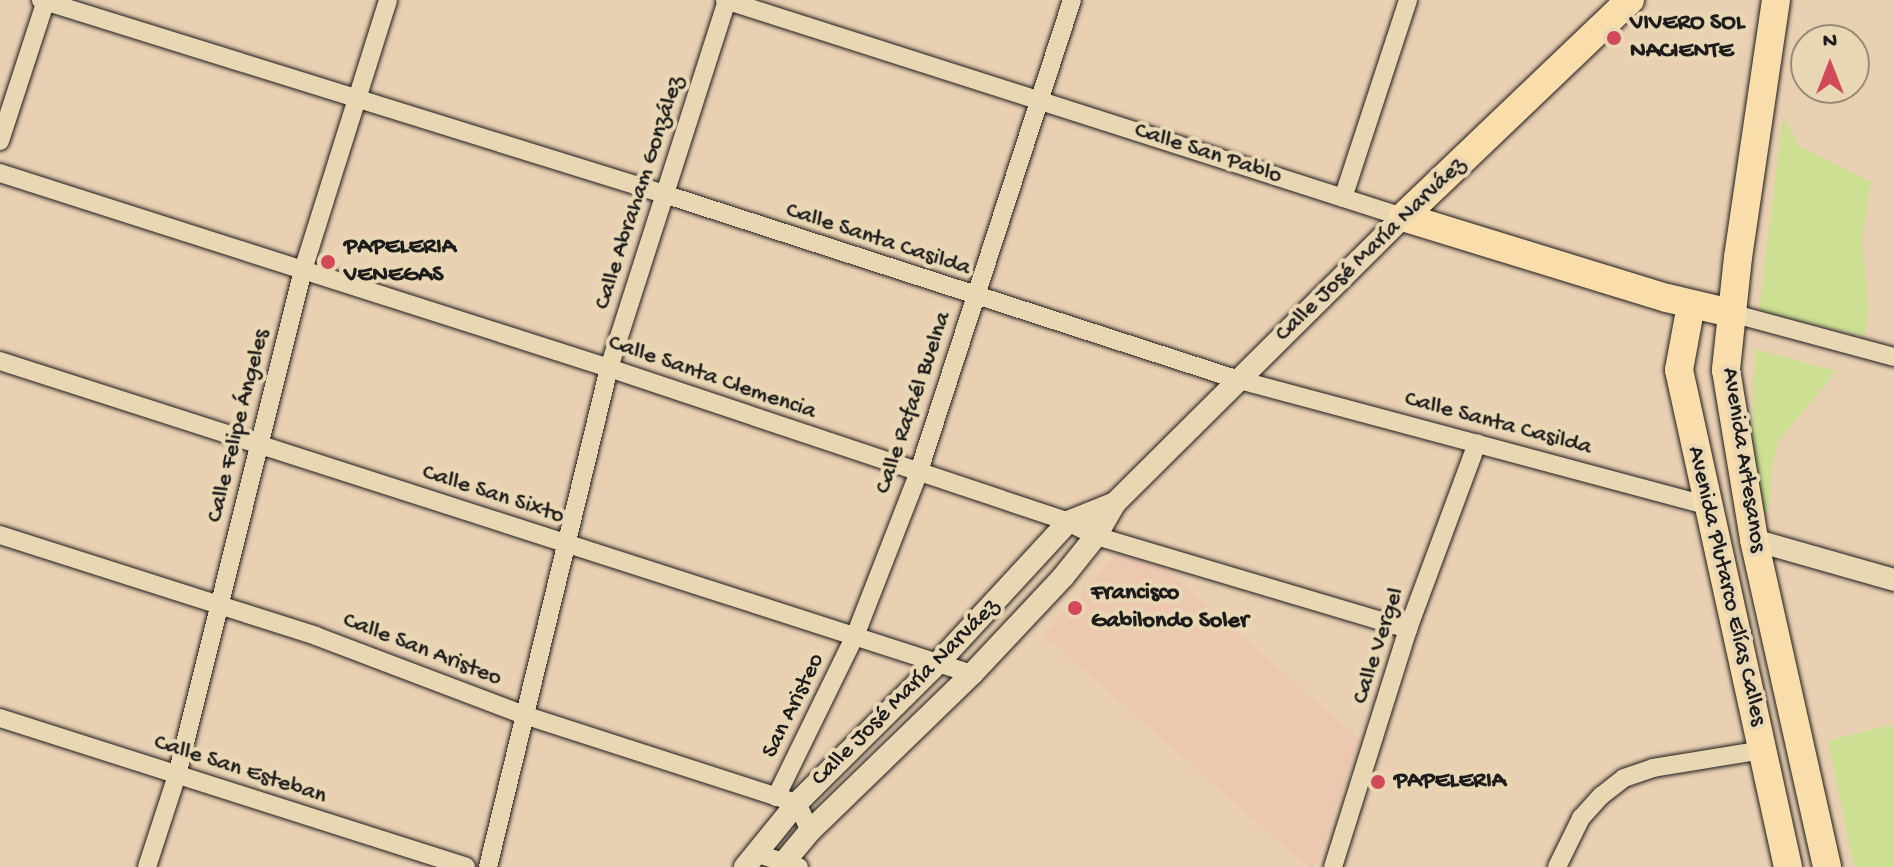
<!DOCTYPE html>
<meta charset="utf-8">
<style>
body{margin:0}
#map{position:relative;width:1894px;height:867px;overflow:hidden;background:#ead0b3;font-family:"Gochi Hand",sans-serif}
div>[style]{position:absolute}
.built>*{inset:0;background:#ecc8b1}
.green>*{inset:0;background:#ccdf93}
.roads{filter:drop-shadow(0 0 2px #1c1c1c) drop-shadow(0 0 2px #1c1c1c)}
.minor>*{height:18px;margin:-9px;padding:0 9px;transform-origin:9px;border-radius:9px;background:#e9d7b4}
.tertiary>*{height:22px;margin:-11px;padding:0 11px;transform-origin:11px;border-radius:11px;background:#e9d7b4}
.primary>*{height:28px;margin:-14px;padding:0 14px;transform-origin:14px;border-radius:14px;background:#f9deab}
.dots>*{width:22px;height:22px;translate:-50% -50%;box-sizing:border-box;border:4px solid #e9d7b4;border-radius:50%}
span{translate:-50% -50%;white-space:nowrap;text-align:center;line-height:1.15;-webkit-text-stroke:8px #e9d7b4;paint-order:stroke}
.poi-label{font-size:24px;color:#1c1c1c;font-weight:700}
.left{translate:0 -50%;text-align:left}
.street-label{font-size:24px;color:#1c1c1c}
.north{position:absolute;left:1790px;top:24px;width:80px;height:80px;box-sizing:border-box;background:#e9d7b4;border:2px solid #978c77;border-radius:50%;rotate:0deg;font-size:22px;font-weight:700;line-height:32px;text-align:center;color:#1c1c1c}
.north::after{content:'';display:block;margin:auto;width:28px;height:36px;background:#d1495b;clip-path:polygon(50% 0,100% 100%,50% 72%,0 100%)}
</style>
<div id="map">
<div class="built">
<div style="clip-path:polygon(1118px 552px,1163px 567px,1360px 740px,1315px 867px,1308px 867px,1044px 635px)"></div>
</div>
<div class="green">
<div style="clip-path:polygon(1783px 116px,1799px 146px,1871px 182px,1862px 240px,1869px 310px,1865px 336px,1759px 312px)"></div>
<div style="clip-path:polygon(1755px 349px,1837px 371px,1779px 440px,1772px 467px,1769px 512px,1760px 512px,1751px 452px)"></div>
<div style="clip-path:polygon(1885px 726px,1894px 727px,1894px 867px,1854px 867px,1828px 741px)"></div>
</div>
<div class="roads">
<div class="minor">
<div style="left:41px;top:0;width:653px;rotate:17.3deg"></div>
<div style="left:664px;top:194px;width:604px;rotate:17.93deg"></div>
<div style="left:1239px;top:380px;width:483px;rotate:15deg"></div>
<div style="left:725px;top:0;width:712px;rotate:17.75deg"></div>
<div style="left:0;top:141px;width:148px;rotate:-71.9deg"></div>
<div style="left:0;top:173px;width:639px;rotate:17.75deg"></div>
<div style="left:609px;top:368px;width:484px;rotate:18.5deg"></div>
<div style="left:1068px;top:522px;width:31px;rotate:27deg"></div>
<div style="left:1096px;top:536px;width:326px;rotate:16.6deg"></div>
<div style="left:1343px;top:198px;width:208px;rotate:-71.8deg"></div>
<div style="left:1731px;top:313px;width:169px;rotate:15.1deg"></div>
<div style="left:0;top:361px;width:1021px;rotate:17.85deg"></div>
<div style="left:0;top:535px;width:332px;rotate:17.7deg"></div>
<div style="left:316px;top:636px;width:222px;rotate:20.8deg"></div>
<div style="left:524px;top:715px;width:287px;rotate:17.9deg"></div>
<div style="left:797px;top:803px;width:31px;rotate:65deg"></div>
<div style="left:0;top:718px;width:489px;rotate:17.7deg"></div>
<div style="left:776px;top:797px;width:179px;rotate:-63.9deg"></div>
<div style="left:855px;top:636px;width:174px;rotate:-68.7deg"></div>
<div style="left:918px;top:474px;width:498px;rotate:-72deg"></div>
<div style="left:755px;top:853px;width:46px;rotate:17.7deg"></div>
<div style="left:147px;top:867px;width:97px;rotate:-71.9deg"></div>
<div style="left:177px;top:775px;width:520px;rotate:-75.99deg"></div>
<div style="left:303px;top:270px;width:283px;rotate:-72.5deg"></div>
<div style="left:488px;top:867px;width:513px;rotate:-76.37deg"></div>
<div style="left:609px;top:368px;width:386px;rotate:-72.2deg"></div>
<div style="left:1333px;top:867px;width:250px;rotate:-72.5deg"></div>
<div style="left:1408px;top:629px;width:198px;rotate:-69.6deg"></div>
<div style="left:1557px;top:867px;width:55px;rotate:-63.9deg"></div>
<div style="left:1581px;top:818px;width:30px;rotate:-48deg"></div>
<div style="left:1601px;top:796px;width:29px;rotate:-38deg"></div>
<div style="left:1624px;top:778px;width:31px;rotate:-19deg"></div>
<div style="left:1653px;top:768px;width:111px;rotate:-9.3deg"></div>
</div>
<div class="tertiary">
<div style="left:1754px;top:540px;width:146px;rotate:15.9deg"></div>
<div style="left:745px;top:867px;width:82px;rotate:-50.9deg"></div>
<div style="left:797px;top:803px;width:199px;rotate:-44.8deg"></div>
<div style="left:938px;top:663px;width:192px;rotate:-47.3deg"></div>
<div style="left:1068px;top:522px;width:51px;rotate:-22deg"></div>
<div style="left:780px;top:867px;width:47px;rotate:-50.2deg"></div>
<div style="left:810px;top:831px;width:226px;rotate:-44.1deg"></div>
<div style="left:972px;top:674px;width:133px;rotate:-46.8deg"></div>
<div style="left:1063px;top:577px;width:53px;rotate:-51.2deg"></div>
<div style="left:1096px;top:536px;width:38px;rotate:-60deg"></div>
<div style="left:1115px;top:503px;width:406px;rotate:-44.8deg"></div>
</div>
<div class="primary">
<div style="left:1630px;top:0;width:314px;rotate:136.3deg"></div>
<div style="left:1403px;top:217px;width:276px;rotate:17.1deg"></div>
<div style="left:1667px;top:298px;width:66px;rotate:13.2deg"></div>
<div style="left:1776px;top:0;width:260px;rotate:98.4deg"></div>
<div style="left:1738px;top:257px;width:114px;rotate:96.1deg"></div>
<div style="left:1726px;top:370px;width:172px;rotate:80.6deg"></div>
<div style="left:1754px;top:540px;width:335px;rotate:77.4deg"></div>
<div style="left:1691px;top:305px;width:66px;rotate:100.5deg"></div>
<div style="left:1679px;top:370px;width:509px;rotate:77.63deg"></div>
</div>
</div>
<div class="dots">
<div style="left:1614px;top:38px;background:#d1495b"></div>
<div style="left:328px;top:262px;background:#d1495b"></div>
<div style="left:1075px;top:608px;background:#d1495b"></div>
<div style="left:1378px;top:782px;background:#d1495b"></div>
</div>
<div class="poi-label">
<span class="left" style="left:1630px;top:38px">VIVERO SOL<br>NACIENTE</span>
<span class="left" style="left:344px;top:262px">PAPELERIA<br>VENEGAS</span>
<span class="left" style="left:1091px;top:608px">Francisco<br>Gabilondo Soler</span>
<span class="left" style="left:1394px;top:782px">PAPELERIA</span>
</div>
<div class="street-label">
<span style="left:1208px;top:154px;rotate:18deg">Calle San Pablo</span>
<span style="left:640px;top:193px;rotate:-72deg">Calle Abraham González</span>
<span style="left:878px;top:240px;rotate:18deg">Calle Santa Casilda</span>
<span style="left:1371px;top:250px;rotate:-44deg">Calle José María Narváez</span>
<span style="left:712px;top:378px;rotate:19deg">Calle Santa Clemencia</span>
<span style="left:914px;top:403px;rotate:-71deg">Calle Rafaél Buelna</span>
<span style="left:1498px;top:424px;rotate:15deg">Calle Santa Casilda</span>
<span style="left:239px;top:426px;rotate:-76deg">Calle Felipe Ángeles</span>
<span style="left:1743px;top:460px;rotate:81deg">Avenida Artesanos</span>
<span style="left:493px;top:495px;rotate:18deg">Calle San Sixto</span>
<span style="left:1726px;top:586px;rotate:77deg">Avenida Plutarco Elías Calles</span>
<span style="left:1379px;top:646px;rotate:-72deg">Calle Vergel</span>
<span style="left:422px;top:650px;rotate:21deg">Calle San Aristeo</span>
<span style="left:906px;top:693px;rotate:-45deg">Calle José María Narváez</span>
<span style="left:794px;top:706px;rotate:-64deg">San Aristeo</span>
<span style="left:240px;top:770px;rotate:18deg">Calle San Esteban</span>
</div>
<div class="north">N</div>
</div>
